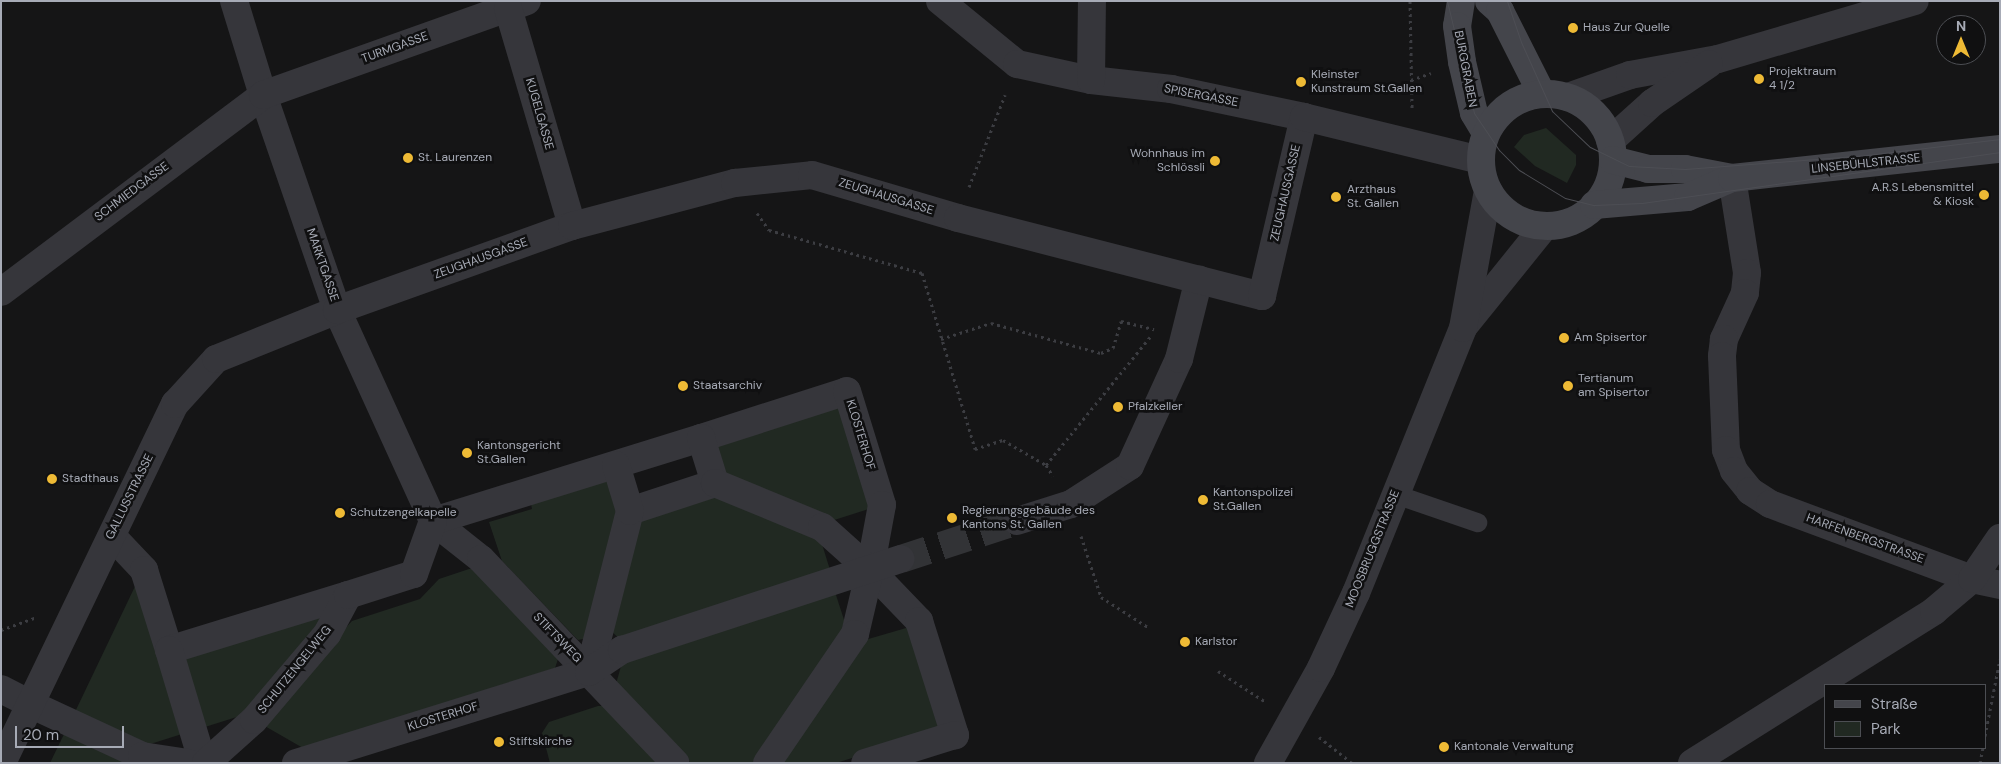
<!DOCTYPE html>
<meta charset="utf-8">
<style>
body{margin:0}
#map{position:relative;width:2001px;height:764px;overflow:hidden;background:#151516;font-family:"DM Sans",sans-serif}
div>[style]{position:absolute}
.green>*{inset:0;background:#212922}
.pedestrian-tunnel>*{height:28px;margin-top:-14px;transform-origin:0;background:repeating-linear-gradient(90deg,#323336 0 28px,transparent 0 42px)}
.path>*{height:3px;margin-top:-1.5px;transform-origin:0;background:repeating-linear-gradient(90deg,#3c3d42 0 2.5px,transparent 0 6.5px)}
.service>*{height:19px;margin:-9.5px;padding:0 9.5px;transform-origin:9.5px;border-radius:9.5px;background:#36363b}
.pedestrian>*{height:28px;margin:-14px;padding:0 14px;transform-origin:14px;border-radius:14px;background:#36363b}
.minor>*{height:28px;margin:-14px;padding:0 14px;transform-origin:14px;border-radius:14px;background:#36363b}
.tertiary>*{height:28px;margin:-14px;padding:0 14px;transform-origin:14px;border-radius:14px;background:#36363b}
.secondary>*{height:28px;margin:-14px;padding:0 14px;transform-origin:14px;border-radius:14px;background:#44454b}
.secondary>.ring{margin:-14px;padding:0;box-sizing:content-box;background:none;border:28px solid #44454b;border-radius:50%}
.tram>*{height:1px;margin:-0.5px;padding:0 0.5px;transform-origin:0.5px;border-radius:0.5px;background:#4d4e54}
.dots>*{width:14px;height:14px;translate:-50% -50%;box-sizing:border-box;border:2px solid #101011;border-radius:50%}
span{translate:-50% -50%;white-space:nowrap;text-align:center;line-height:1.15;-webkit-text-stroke:5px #101011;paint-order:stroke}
.poi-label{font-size:12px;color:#a7abb6}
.left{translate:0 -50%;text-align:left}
.right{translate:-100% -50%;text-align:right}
.street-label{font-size:12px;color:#a7abb6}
.frame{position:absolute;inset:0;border:2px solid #a7abb6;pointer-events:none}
.legend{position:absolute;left:1824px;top:684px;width:162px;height:65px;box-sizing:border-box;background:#101011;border:1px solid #4c4e53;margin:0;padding:6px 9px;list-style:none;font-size:15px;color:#a7abb6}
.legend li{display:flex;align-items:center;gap:10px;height:25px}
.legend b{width:25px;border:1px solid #4c4e53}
.north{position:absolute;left:1936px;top:15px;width:50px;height:50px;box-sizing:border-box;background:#101011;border:1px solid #4c4e53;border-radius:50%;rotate:0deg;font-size:14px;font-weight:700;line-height:20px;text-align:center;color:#a7abb6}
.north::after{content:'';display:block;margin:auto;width:18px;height:22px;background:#eeba35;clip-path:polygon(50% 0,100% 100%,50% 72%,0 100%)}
.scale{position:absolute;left:15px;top:726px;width:109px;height:22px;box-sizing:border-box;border:2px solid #a7abb6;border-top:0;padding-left:6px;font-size:15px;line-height:18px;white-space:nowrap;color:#a7abb6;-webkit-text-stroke:4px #101011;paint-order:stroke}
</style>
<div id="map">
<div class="green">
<div style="clip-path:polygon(1546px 128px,1576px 155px,1576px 165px,1567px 183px,1535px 166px,1514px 147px,1524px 135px)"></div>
<div style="clip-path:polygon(842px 405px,875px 507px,828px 522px,724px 476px,717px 445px)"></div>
<div style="clip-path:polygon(611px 478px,620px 508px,587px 638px,578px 640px,502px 561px,489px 522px,532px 509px,531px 504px)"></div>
<div style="clip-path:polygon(722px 495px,820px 538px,832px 576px,622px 641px,611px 631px,635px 522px)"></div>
<div style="clip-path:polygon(469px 569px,475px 569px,558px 659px,555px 668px,303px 748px,263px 725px,262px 719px,352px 621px,420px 599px,439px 579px)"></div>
<div style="clip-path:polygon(139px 578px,182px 734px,144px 746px,74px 714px)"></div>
<div style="clip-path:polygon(835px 592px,847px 629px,755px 763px,691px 763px,616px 684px,623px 659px)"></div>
<div style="clip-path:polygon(317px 614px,321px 620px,243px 715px,205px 727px,182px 660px)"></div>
<div style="clip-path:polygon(913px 626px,946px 729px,836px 763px,779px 763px,865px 640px)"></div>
<div style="clip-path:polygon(598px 706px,605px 706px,659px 763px,550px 763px,542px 733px,549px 722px)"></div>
<div style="clip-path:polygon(66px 730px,132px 763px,50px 763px)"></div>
</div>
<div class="pedestrian-tunnel">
<div style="left:901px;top:559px;width:122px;rotate:-18.1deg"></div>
</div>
<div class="path">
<div style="left:1410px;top:1px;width:109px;rotate:88.9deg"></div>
<div style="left:1411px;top:80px;width:21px;rotate:-19deg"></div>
<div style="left:969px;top:187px;width:99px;rotate:-68.6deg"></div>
<div style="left:757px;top:213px;width:21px;rotate:55deg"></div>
<div style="left:769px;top:230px;width:159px;rotate:15.7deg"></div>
<div style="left:922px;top:273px;width:184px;rotate:73.2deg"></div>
<div style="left:975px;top:449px;width:29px;rotate:-18deg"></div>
<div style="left:1003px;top:440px;width:50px;rotate:30.2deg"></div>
<div style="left:1046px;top:465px;width:13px;rotate:58deg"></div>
<div style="left:941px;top:339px;width:52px;rotate:-17.7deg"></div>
<div style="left:991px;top:323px;width:114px;rotate:15.3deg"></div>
<div style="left:1101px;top:353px;width:13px;rotate:-23deg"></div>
<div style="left:1113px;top:348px;width:28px;rotate:-73deg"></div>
<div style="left:1121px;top:321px;width:34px;rotate:14deg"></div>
<div style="left:1046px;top:465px;width:165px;rotate:-50.9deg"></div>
<div style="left:1081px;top:536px;width:64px;rotate:71.8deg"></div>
<div style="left:1101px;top:597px;width:56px;rotate:32.6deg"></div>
<div style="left:1px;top:630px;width:37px;rotate:-20deg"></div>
<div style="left:1218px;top:671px;width:57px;rotate:32.9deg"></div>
<div style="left:1985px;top:736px;width:78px;rotate:-79deg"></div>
<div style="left:1319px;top:737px;width:42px;rotate:38.2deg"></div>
<div style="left:1980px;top:763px;width:15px;rotate:-79deg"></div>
</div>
<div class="service">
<div style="left:1395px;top:494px;width:87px;rotate:18.9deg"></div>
</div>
<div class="pedestrian">
<div style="left:234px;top:1px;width:98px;rotate:72.9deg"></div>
<div style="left:508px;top:1px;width:7px;rotate:90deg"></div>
<div style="left:508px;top:8px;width:20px;rotate:-20deg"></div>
<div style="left:940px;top:1px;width:99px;rotate:39.3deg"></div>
<div style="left:1017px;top:64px;width:76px;rotate:12.2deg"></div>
<div style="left:1091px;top:80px;width:81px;rotate:6.4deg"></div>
<div style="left:1171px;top:89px;width:136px;rotate:11.9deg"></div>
<div style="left:1091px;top:80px;width:79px;rotate:-89.3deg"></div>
<div style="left:337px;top:310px;width:232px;rotate:65.5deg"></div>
<div style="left:433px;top:521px;width:61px;rotate:38.4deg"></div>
<div style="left:481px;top:559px;width:282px;rotate:46.4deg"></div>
<div style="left:701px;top:438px;width:153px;rotate:-17.8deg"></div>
<div style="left:847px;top:391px;width:119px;rotate:72.9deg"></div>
<div style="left:882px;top:505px;width:66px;rotate:100.5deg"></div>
<div style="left:870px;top:570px;width:71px;rotate:46.1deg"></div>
<div style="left:919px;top:621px;width:120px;rotate:72.5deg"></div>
<div style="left:955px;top:735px;width:94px;rotate:162.7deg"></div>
<div style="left:630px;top:511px;width:89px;rotate:-18.2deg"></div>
<div style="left:433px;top:521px;width:281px;rotate:-17.2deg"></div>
<div style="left:701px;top:438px;width:47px;rotate:72.7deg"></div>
<div style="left:715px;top:483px;width:116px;rotate:22.4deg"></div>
<div style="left:822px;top:527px;width:64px;rotate:41.9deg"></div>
<div style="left:870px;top:570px;width:66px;rotate:103.2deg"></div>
<div style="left:855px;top:634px;width:156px;rotate:124.3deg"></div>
<div style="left:1017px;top:521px;width:57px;rotate:-17.5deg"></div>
<div style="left:112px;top:536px;width:47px;rotate:46.7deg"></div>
<div style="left:144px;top:570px;width:84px;rotate:72.6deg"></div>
<div style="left:169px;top:650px;width:187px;rotate:-17.1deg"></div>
<div style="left:169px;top:650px;width:118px;rotate:73.3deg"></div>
<div style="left:589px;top:672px;width:166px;rotate:-75.7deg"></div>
<div style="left:630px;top:511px;width:48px;rotate:-106.9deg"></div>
<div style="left:28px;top:703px;width:126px;rotate:24.9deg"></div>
<div style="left:142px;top:756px;width:47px;rotate:8.7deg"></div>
<div style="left:206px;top:763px;width:64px;rotate:-41.9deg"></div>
<div style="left:254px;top:720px;width:113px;rotate:-49.7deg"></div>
<div style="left:327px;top:634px;width:44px;rotate:-61.7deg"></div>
<div style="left:348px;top:595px;width:69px;rotate:-17.7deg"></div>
<div style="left:414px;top:574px;width:56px;rotate:-70.3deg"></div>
<div style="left:296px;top:763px;width:307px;rotate:-17.3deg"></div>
<div style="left:589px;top:672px;width:40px;rotate:-34deg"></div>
<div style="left:622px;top:650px;width:293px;rotate:-18.1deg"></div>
</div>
<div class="minor">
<div style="left:263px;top:95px;width:227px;rotate:71deg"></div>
<div style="left:1732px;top:178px;width:96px;rotate:81deg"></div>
<div style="left:1747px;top:273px;width:20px;rotate:96deg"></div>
<div style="left:1745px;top:293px;width:51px;rotate:114.5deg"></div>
<div style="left:1724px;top:339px;width:17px;rotate:97deg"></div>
<div style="left:1722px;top:356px;width:94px;rotate:87.6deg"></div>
<div style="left:1726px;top:450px;width:22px;rotate:69deg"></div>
<div style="left:1734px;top:471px;width:26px;rotate:51deg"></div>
<div style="left:1750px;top:491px;width:24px;rotate:33deg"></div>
<div style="left:1770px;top:504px;width:215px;rotate:20.4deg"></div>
<div style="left:1972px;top:579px;width:29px;rotate:12deg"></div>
<div style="left:1px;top:292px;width:328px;rotate:-36.9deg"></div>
<div style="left:263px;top:95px;width:260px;rotate:-19.6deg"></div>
<div style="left:508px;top:8px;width:227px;rotate:73.6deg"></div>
<div style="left:1465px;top:325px;width:127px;rotate:-51.1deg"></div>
<div style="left:1071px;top:504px;width:70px;rotate:-32.8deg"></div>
<div style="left:1130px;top:466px;width:118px;rotate:-65.4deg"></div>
<div style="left:1179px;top:359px;width:82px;rotate:-76deg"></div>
<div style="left:1px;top:689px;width:30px;rotate:27deg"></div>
<div style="left:2px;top:763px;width:399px;rotate:-64.3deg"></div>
<div style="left:175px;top:404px;width:61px;rotate:-47.7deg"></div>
<div style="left:216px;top:359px;width:131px;rotate:-22deg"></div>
<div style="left:337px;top:310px;width:250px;rotate:-19.7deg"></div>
<div style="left:572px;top:226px;width:169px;rotate:-14.8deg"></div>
<div style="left:735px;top:183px;width:77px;rotate:-5.9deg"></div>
<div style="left:812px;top:175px;width:152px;rotate:16.4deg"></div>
<div style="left:958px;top:218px;width:314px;rotate:14.4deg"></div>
<div style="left:1262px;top:296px;width:184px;rotate:-76.8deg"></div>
<div style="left:1304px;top:117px;width:182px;rotate:13.7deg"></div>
<div style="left:1268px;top:763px;width:109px;rotate:-60.8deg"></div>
<div style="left:1321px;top:668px;width:83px;rotate:-65deg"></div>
<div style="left:1356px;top:593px;width:286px;rotate:-68deg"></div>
<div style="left:1463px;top:328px;width:140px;rotate:-79.7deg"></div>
<div style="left:1692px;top:763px;width:286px;rotate:-32.1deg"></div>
<div style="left:1934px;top:611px;width:50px;rotate:-40.1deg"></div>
<div style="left:1972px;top:579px;width:50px;rotate:-55.7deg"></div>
</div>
<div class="tertiary">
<div style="left:1568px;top:97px;width:66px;rotate:-19.5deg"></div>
<div style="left:1630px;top:75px;width:89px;rotate:-10.3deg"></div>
<div style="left:1718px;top:59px;width:205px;rotate:-16.4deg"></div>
<div style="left:1610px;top:141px;width:57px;rotate:-42.1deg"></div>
<div style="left:1652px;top:103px;width:69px;rotate:-34.4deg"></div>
</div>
<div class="secondary">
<div style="left:1461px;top:1px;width:25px;rotate:99deg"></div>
<div style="left:1457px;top:26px;width:36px;rotate:82deg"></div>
<div style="left:1462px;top:62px;width:52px;rotate:76.8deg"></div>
<div style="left:1474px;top:113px;width:23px;rotate:59deg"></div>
<div style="left:1489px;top:1px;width:15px;rotate:42deg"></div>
<div style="left:1500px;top:11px;width:93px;rotate:63.2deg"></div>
<div class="ring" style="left:1481px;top:94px;width:104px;height:104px"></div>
<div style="left:1613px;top:160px;width:36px;rotate:14deg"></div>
<div style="left:1648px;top:169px;width:37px"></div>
<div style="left:1685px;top:169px;width:48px;rotate:10.8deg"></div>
<div style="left:1594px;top:205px;width:94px;rotate:-4.9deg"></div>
<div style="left:1688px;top:197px;width:48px;rotate:-23.4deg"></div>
<div style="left:1732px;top:178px;width:270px;rotate:-6.2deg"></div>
</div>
<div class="tram">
<div style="left:1447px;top:1px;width:115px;rotate:76.4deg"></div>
<div style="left:1474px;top:113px;width:45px;rotate:56deg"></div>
<div style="left:1499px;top:150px;width:28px;rotate:45deg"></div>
<div style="left:1519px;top:170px;width:54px;rotate:31.3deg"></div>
<div style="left:1565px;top:198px;width:30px;rotate:14deg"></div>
<div style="left:1594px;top:205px;width:48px;rotate:-2.4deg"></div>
<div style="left:1642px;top:203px;width:362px;rotate:-8.1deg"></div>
<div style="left:1507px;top:1px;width:43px;rotate:71.1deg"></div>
<div style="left:1521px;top:42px;width:76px;rotate:65.8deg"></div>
<div style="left:1552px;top:111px;width:52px;rotate:43.5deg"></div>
<div style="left:1590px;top:147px;width:43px;rotate:26deg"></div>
<div style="left:1629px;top:166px;width:56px;rotate:3.1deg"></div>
<div style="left:1685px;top:169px;width:183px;rotate:-4.4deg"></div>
<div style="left:1867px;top:155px;width:134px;rotate:-6.9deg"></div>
</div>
<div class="dots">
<div style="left:1573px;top:28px;background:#eeba35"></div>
<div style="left:1759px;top:79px;background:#eeba35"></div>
<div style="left:1301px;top:82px;background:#eeba35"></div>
<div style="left:408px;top:158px;background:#eeba35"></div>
<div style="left:1215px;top:161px;background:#eeba35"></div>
<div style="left:1984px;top:195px;background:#eeba35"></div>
<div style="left:1336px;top:197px;background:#eeba35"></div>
<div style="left:1564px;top:338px;background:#eeba35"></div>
<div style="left:683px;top:386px;background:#eeba35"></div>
<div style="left:1568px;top:386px;background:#eeba35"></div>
<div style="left:1118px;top:407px;background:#eeba35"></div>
<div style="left:467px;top:453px;background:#eeba35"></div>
<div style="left:52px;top:479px;background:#eeba35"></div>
<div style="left:1203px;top:500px;background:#eeba35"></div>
<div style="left:340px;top:513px;background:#eeba35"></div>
<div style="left:952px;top:518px;background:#eeba35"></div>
<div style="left:1185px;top:642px;background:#eeba35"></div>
<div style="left:499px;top:742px;background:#eeba35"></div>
<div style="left:1444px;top:747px;background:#eeba35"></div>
</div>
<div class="poi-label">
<span class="left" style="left:1583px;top:28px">Haus Zur Quelle</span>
<span class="left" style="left:1769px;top:79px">Projektraum<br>4 1/2</span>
<span class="left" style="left:1311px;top:82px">Kleinster<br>Kunstraum St.Gallen</span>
<span class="right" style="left:1205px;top:161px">Wohnhaus im<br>Schlössli</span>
<span class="left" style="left:418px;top:158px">St. Laurenzen</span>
<span class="right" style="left:1974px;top:195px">A.R.S Lebensmittel<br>&amp; Kiosk</span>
<span class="left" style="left:1347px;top:197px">Arzthaus<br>St. Gallen</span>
<span class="left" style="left:1574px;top:338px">Am Spisertor</span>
<span class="left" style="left:1578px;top:386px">Tertianum<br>am Spisertor</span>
<span class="left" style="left:693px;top:386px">Staatsarchiv</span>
<span class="left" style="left:1128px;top:407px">Pfalzkeller</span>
<span class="left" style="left:477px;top:453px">Kantonsgericht<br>St.Gallen</span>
<span class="left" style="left:62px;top:479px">Stadthaus</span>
<span class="left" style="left:1213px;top:500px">Kantonspolizei<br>St.Gallen</span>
<span class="left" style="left:962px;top:518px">Regierungsgebäude des<br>Kantons St. Gallen</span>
<span class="left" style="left:350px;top:513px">Schutzengelkapelle</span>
<span class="left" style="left:1195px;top:642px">Karlstor</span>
<span class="left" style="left:509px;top:742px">Stiftskirche</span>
<span class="left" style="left:1454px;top:747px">Kantonale Verwaltung</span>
</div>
<div class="street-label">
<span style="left:395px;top:48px;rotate:-20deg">TURMGASSE</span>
<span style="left:1465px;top:69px;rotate:79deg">BURGGRABEN</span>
<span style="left:1201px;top:96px;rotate:11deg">SPISERGASSE</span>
<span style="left:539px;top:114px;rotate:74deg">KUGELGASSE</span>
<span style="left:1866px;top:164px;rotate:-6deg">LINSEBÜHLSTRASSE</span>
<span style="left:132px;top:192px;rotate:-37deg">SCHMIEDGASSE</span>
<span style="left:1286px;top:193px;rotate:-77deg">ZEUGHAUSGASSE</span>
<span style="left:886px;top:197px;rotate:17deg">ZEUGHAUSGASSE</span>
<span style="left:481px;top:259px;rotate:-20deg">ZEUGHAUSGASSE</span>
<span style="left:322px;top:265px;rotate:71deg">MARKTGASSE</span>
<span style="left:860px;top:435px;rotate:73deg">KLOSTERHOF</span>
<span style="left:130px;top:497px;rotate:-64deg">GALLUSSTRASSE</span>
<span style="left:1865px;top:539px;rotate:20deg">HARFENBERGSTRASSE</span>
<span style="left:1373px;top:549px;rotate:-68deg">MOOSBRUGGSTRASSE</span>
<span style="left:557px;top:638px;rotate:46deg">STIFTSWEG</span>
<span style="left:295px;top:670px;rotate:-51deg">SCHUTZENGELWEG</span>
<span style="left:443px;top:717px;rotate:-17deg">KLOSTERHOF</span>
</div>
<div class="frame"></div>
<ul class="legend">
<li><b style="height:6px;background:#44454b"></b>Straße</li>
<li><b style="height:14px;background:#212922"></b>Park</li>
</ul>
<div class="north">N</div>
<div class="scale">20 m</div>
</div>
